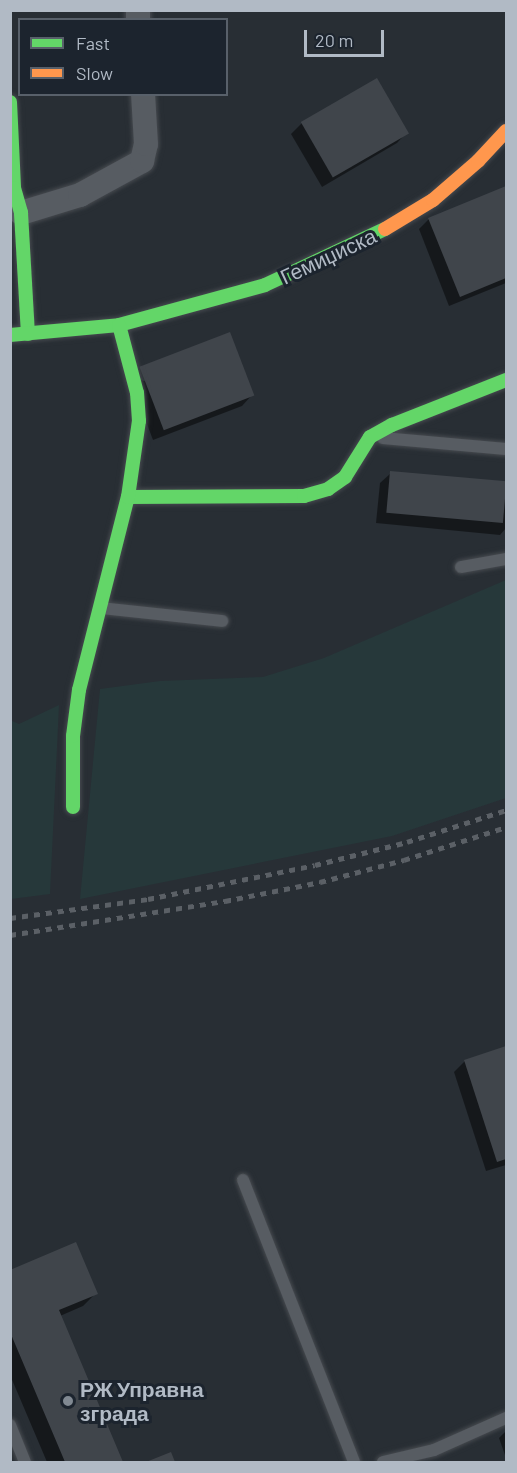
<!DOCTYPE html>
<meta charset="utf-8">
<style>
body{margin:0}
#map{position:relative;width:517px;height:1473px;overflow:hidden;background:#282e34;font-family:Barlow,sans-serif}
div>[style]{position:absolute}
.green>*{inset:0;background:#26383a}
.shadow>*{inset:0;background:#0007}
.building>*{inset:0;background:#40454b;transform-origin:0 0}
.roads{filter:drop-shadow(0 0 2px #464a4f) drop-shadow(0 0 2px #464a4f)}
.lane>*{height:12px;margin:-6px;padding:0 6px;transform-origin:6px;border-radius:6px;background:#575c62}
.street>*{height:24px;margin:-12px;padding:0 12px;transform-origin:12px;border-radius:12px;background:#575c62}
.fast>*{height:14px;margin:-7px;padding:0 7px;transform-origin:7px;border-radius:7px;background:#63d668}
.slow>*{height:14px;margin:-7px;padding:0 7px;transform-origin:7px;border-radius:7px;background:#ff974d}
.rail>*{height:4.5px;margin-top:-2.25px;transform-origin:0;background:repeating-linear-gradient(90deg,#5b6066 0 6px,transparent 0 12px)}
.dots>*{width:16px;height:16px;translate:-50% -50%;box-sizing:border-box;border:3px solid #1c242e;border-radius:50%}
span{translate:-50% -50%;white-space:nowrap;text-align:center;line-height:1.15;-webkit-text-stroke:6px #1c242e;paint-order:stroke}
.street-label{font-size:21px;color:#b1bac5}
.poi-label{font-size:21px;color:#b1bac5;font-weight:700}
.left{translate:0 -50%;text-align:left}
.frame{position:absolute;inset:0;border:12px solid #b1bac5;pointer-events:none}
.legend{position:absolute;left:18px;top:18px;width:210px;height:78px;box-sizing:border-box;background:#1c242e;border:2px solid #58606a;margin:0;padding:8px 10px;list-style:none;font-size:18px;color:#b1bac5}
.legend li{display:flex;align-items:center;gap:12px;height:30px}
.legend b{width:30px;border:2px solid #58606a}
.scale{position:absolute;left:304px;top:30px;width:80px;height:27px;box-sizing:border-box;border:3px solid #b1bac5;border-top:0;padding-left:8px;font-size:18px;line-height:21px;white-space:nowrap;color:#b1bac5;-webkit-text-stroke:4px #1c242e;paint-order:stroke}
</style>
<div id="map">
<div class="green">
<div style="clip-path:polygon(506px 580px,506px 798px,392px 836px,80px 899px,100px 689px,160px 681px,263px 677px,324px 658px)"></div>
<div style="clip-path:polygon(59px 705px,50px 894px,11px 899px,10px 720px,19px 724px)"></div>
</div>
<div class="shadow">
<div style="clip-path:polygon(376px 80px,407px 132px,397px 143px,322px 187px,291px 134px,302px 123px)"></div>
<div style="clip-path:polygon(506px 188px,506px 283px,449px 306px,419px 229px,429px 219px)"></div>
<div style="clip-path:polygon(130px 379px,252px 395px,242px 406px,153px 440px)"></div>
<div style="clip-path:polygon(391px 473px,506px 484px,506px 528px,500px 535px,376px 523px,380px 483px)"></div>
<div style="clip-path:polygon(506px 1048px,506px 1165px,486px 1171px,454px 1072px,465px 1061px)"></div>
<div style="clip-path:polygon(10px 1271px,96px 1293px,83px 1306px,60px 1316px,121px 1462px,47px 1462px,10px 1375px)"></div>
<div style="clip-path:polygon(506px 1431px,506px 1458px,499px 1438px)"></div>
</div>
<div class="building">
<div style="left:377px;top:78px;width:64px;height:88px;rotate:60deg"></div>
<div style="clip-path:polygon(506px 186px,506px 278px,460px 297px,428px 218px)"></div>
<div style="left:230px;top:332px;width:68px;height:97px;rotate:69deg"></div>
<div style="left:390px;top:471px;width:117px;height:42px;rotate:5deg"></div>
<div style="clip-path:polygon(506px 1046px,506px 1159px,497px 1162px,464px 1060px)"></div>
<div style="clip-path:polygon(76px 1242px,98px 1294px,59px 1310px,123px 1462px,65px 1462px,10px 1332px,10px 1270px)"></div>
<div style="clip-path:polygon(171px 1452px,175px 1462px,146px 1462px)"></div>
</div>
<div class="roads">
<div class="lane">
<div style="left:383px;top:438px;width:123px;rotate:5.1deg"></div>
<div style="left:461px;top:567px;width:46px;rotate:-10.1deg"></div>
<div style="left:101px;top:608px;width:122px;rotate:6.1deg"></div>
<div style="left:243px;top:1180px;width:303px;rotate:68.5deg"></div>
<div style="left:10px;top:1425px;width:40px;rotate:68deg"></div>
<div style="left:383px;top:1462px;width:52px;rotate:-13.2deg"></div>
<div style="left:434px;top:1450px;width:79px;rotate:-24deg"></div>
</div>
<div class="street">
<div style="left:138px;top:10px;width:10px;rotate:90deg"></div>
<div style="left:21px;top:213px;width:62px;rotate:-17deg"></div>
<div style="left:80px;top:195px;width:71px;rotate:-28.7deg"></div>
<div style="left:142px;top:161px;width:17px;rotate:-77deg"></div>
<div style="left:146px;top:144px;width:50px;rotate:-93.4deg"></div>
</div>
<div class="fast">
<div style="left:10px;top:102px;width:86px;rotate:87.3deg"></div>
<div style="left:14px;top:188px;width:26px;rotate:74deg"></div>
<div style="left:21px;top:213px;width:121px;rotate:86.7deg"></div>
<div style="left:10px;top:335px;width:109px;rotate:-5.2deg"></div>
<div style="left:119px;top:325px;width:151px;rotate:-15.3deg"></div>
<div style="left:265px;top:285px;width:132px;rotate:-25deg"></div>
<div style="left:128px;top:497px;width:176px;rotate:-0.3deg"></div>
<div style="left:304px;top:496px;width:25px;rotate:-16deg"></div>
<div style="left:328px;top:489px;width:21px;rotate:-35deg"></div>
<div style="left:345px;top:477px;width:47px;rotate:-58deg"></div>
<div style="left:370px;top:437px;width:25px;rotate:-29deg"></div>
<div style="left:392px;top:425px;width:123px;rotate:-21.5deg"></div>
<div style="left:73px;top:807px;width:71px;rotate:-90deg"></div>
<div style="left:73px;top:736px;width:46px;rotate:-82.6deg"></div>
<div style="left:79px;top:690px;width:199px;rotate:-75.8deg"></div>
<div style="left:128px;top:497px;width:77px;rotate:-81.8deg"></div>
<div style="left:139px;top:421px;width:28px;rotate:-94deg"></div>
<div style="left:137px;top:393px;width:70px;rotate:-104.8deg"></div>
</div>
<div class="slow">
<div style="left:385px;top:229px;width:56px;rotate:-31.1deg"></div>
<div style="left:433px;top:200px;width:60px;rotate:-40.9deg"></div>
<div style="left:478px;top:161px;width:41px;rotate:-47deg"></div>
</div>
</div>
<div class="rail">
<div style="left:10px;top:918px;width:139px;rotate:-7.8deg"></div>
<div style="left:148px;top:899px;width:170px;rotate:-11.5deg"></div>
<div style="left:315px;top:865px;width:95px;rotate:-14deg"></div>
<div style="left:407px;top:842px;width:104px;rotate:-17.9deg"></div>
<div style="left:10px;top:935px;width:218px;rotate:-9deg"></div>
<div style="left:225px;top:901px;width:97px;rotate:-11.3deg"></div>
<div style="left:320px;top:882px;width:87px;rotate:-14.7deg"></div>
<div style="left:404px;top:860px;width:107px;rotate:-17.9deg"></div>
</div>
<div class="dots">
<div style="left:68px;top:1401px;background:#818992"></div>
</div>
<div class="street-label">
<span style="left:328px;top:256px;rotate:-25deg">Гемиџиска</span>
</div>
<div class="poi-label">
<span class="left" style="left:80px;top:1401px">РЖ Управна<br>зграда</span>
</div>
<div class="frame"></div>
<ul class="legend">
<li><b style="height:8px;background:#63d668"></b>Fast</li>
<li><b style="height:8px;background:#ff974d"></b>Slow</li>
</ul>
<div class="scale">20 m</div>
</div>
